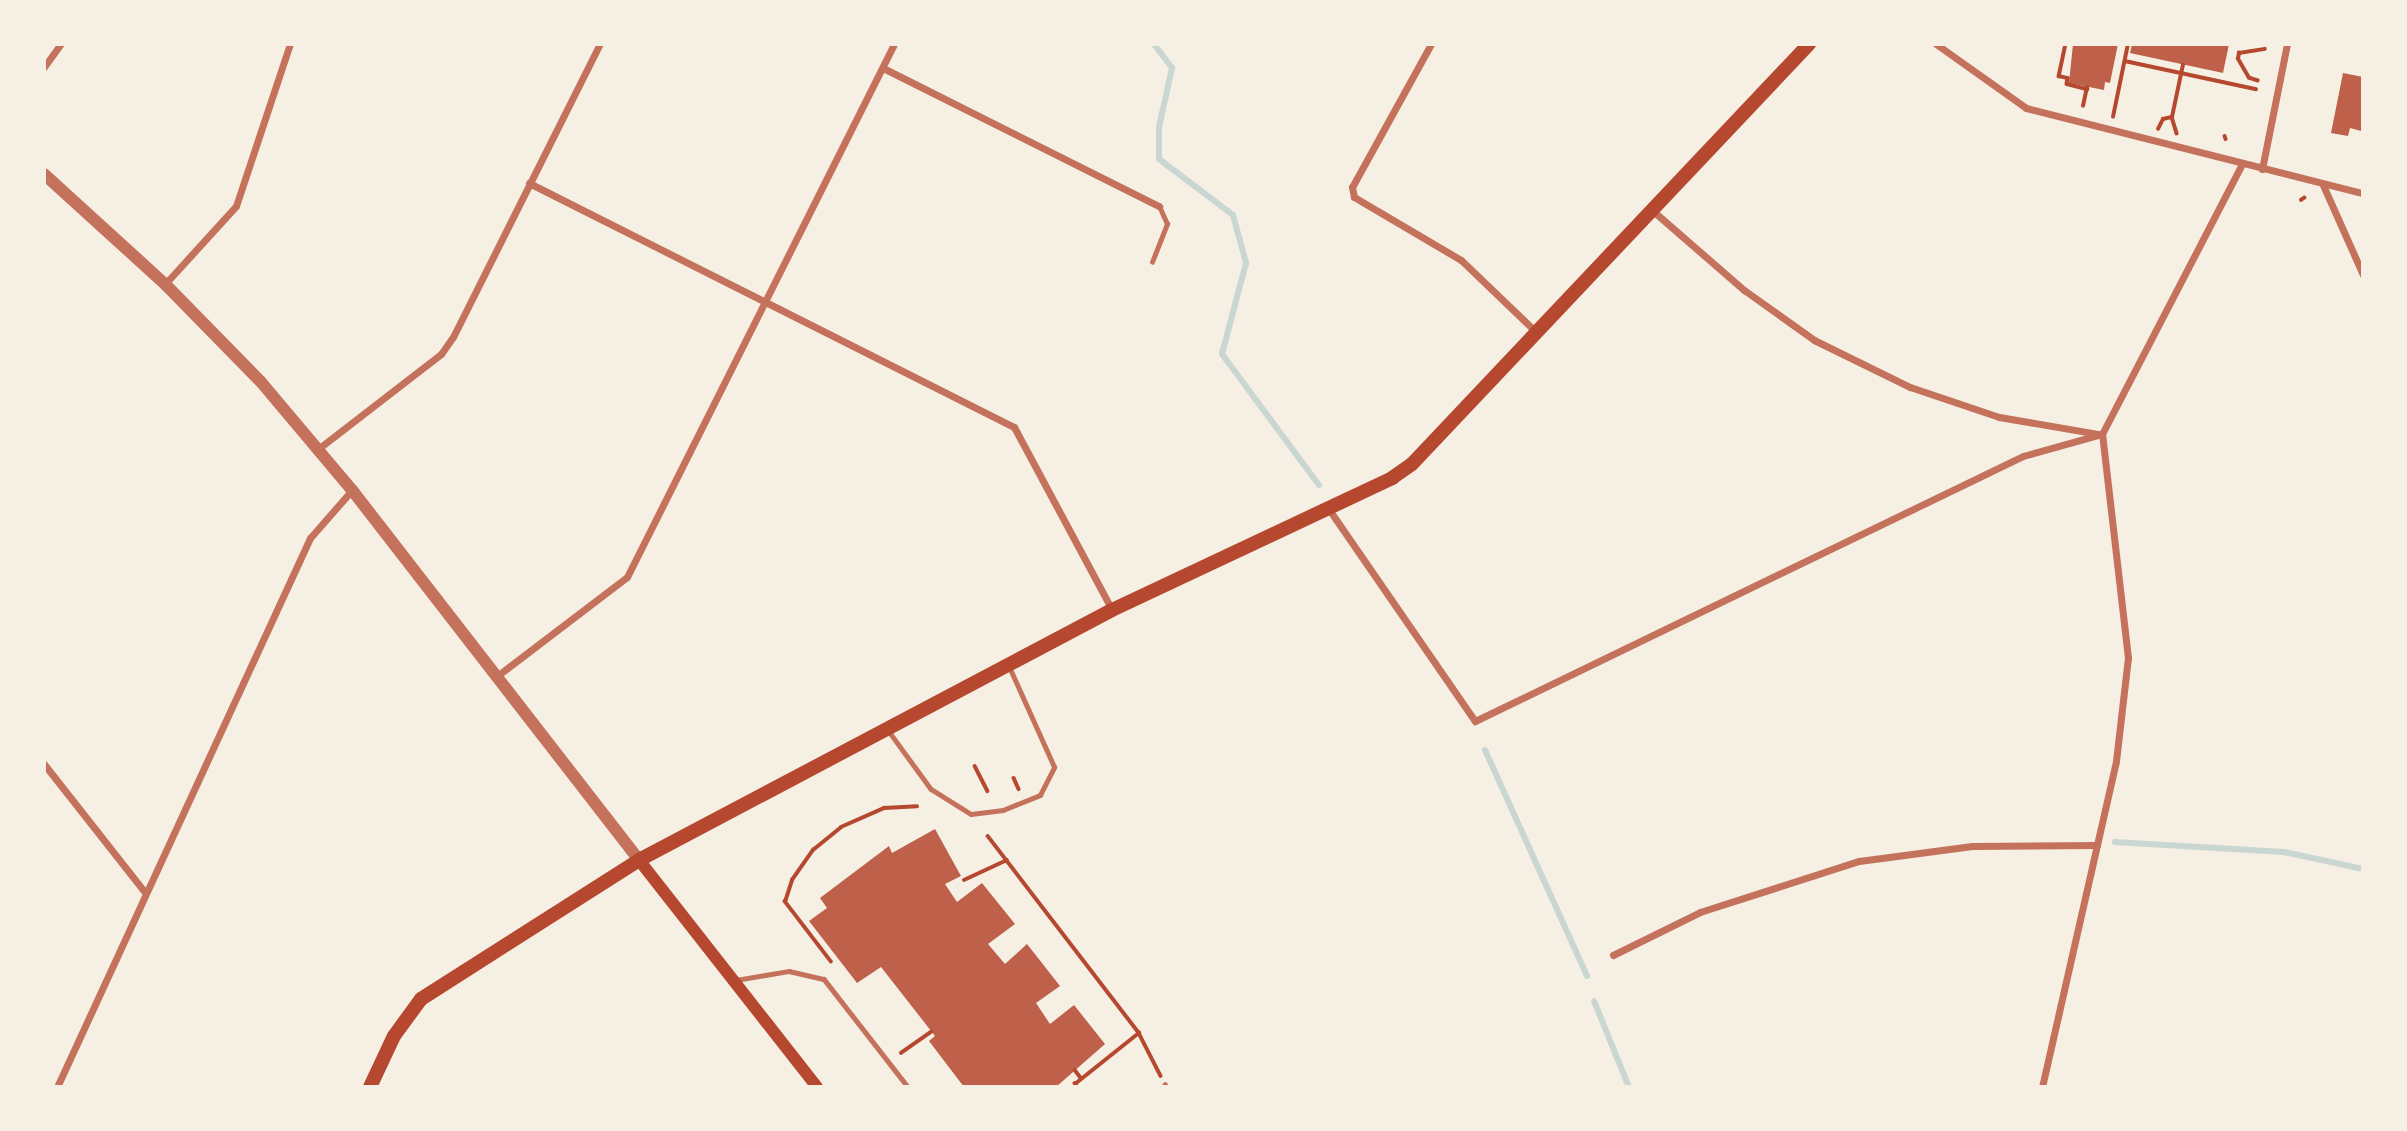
<!DOCTYPE html>
<style>
body{margin:0}
#map{position:relative;width:2407px;height:1131px;overflow:hidden;background:#f6efe4;font-family:Commissioner,sans-serif}
div>[style]{position:absolute}
.stream>*{height:6px;margin:-3px;padding:0 3px;transform-origin:3px;border-radius:3px;background:#c9d6d2}
.building>*{inset:0;background:#bf614a}
.path>*{height:3.5px;margin:-1.75px;padding:0 1.75px;transform-origin:1.75px;border-radius:1.75px;background:#b5482f}
.service>*{height:4.5px;margin:-2.25px;padding:0 2.25px;transform-origin:2.25px;border-radius:2.25px;background:#c5725c}
.minor>*{height:7px;margin:-3.5px;padding:0 3.5px;transform-origin:3.5px;border-radius:3.5px;background:#c5725c}
.tertiary>*{height:12px;margin:-6px;padding:0 6px;transform-origin:6px;border-radius:6px;background:#c5725c}
.secondary>*{height:12px;margin:-6px;padding:0 6px;transform-origin:6px;border-radius:6px;background:#b5482f}
.primary>*{height:14px;margin:-7px;padding:0 7px;transform-origin:7px;border-radius:7px;background:#b5482f}
span{translate:-50% -50%;white-space:nowrap;text-align:center;line-height:1.15;-webkit-text-stroke:7px #f6efe4;paint-order:stroke}
.frame{position:absolute;inset:0;border:46px solid #f6efe4;pointer-events:none}
</style>
<div id="map">
<div class="stream">
<div style="left:1154px;top:44px;width:30px;rotate:53deg"></div>
<div style="left:1172px;top:68px;width:60px;rotate:102.4deg"></div>
<div style="left:1159px;top:127px;width:32px;rotate:90deg"></div>
<div style="left:1159px;top:159px;width:93px;rotate:37.1deg"></div>
<div style="left:1233px;top:215px;width:50px;rotate:74.8deg"></div>
<div style="left:1246px;top:263px;width:94px;rotate:104.8deg"></div>
<div style="left:1222px;top:354px;width:163px;rotate:53.5deg"></div>
<div style="left:1485px;top:750px;width:248px;rotate:65.7deg"></div>
<div style="left:2115px;top:842px;width:169px;rotate:3.4deg"></div>
<div style="left:2284px;top:852px;width:81px;rotate:12.1deg"></div>
<div style="left:1594px;top:1001px;width:93px;rotate:67.9deg"></div>
</div>
<div class="building">
<div style="clip-path:polygon(2073px 44px,2118px 44px,2110px 83px,2105px 82px,2104px 90px,2069px 83px)"></div>
<div style="clip-path:polygon(2132px 44px,2229px 44px,2223px 73px,2130px 53px)"></div>
<div style="clip-path:polygon(2343px 73px,2363px 77px,2361px 131px,2350px 128px,2348px 136px,2331px 133px)"></div>
<div style="clip-path:polygon(935px 829px,961px 876px,945px 884px,957px 902px,982px 883px,1015px 924px,988px 944px,1005px 964px,1027px 944px,1060px 986px,1036px 1003px,1050px 1024px,1074px 1005px,1105px 1044px,1056px 1087px,964px 1087px,929px 1041px,935px 1036px,881px 967px,857px 983px,809px 921px,827px 908px,820px 898px,889px 846px,892px 853px)"></div>
</div>
<div class="path">
<div style="left:2066px;top:44px;width:33px;rotate:102deg"></div>
<div style="left:2059px;top:76px;width:9px;rotate:13deg"></div>
<div style="left:2068px;top:78px;width:6px;rotate:99deg"></div>
<div style="left:2067px;top:84px;width:21px;rotate:14deg"></div>
<div style="left:2125px;top:61px;width:134px;rotate:12.1deg"></div>
<div style="left:2258px;top:81px;width:9px;rotate:-162deg"></div>
<div style="left:2249px;top:78px;width:22px;rotate:-120deg"></div>
<div style="left:2238px;top:59px;width:6px;rotate:-81deg"></div>
<div style="left:2239px;top:53px;width:26px;rotate:-9deg"></div>
<div style="left:2083px;top:106px;width:19px;rotate:-78deg"></div>
<div style="left:2113px;top:117px;width:75px;rotate:-78.4deg"></div>
<div style="left:2172px;top:117px;width:53px;rotate:-78.1deg"></div>
<div style="left:2158px;top:129px;width:11px;rotate:-63deg"></div>
<div style="left:2163px;top:119px;width:9px;rotate:-13deg"></div>
<div style="left:2172px;top:117px;width:17px;rotate:73deg"></div>
<div style="left:2225px;top:136px;width:3px;rotate:72deg"></div>
<div style="left:2301px;top:200px;width:4px;rotate:-34deg"></div>
<div style="left:975px;top:766px;width:28px;rotate:63deg"></div>
<div style="left:1014px;top:778px;width:12px;rotate:66deg"></div>
<div style="left:988px;top:836px;width:248px;rotate:52.5deg"></div>
<div style="left:964px;top:880px;width:47px;rotate:-24.9deg"></div>
<div style="left:831px;top:962px;width:76px;rotate:-127.5deg"></div>
<div style="left:785px;top:902px;width:23px;rotate:-72deg"></div>
<div style="left:792px;top:880px;width:37px;rotate:-55deg"></div>
<div style="left:813px;top:850px;width:36px;rotate:-39deg"></div>
<div style="left:841px;top:827px;width:47px;rotate:-23.8deg"></div>
<div style="left:884px;top:808px;width:33px;rotate:-3deg"></div>
<div style="left:901px;top:1053px;width:37px;rotate:-35deg"></div>
<div style="left:1075px;top:1070px;width:10px;rotate:53deg"></div>
<div style="left:1077px;top:1087px;width:4px;rotate:-124deg"></div>
<div style="left:1075px;top:1084px;width:82px;rotate:-38.6deg"></div>
<div style="left:1139px;top:1033px;width:48px;rotate:62.9deg"></div>
</div>
<div class="service">
<div style="left:1152px;top:262px;width:41px;rotate:-68.5deg"></div>
<div style="left:1167px;top:224px;width:20px;rotate:-114deg"></div>
<div style="left:888px;top:730px;width:73px;rotate:53.9deg"></div>
<div style="left:931px;top:789px;width:47px;rotate:32deg"></div>
<div style="left:971px;top:814px;width:32px;rotate:-7deg"></div>
<div style="left:1003px;top:810px;width:40px;rotate:-22deg"></div>
<div style="left:1040px;top:795px;width:31px;rotate:-63deg"></div>
<div style="left:1054px;top:767px;width:110px;rotate:-114.2deg"></div>
<div style="left:736px;top:980px;width:54px;rotate:-9.6deg"></div>
<div style="left:789px;top:971px;width:36px;rotate:13deg"></div>
<div style="left:824px;top:979px;width:137px;rotate:52.1deg"></div>
<div style="left:1165px;top:1084px;width:4px;rotate:56deg"></div>
</div>
<div class="minor">
<div style="left:1431px;top:44px;width:163px;rotate:118.9deg"></div>
<div style="left:1352px;top:187px;width:10px;rotate:79deg"></div>
<div style="left:1354px;top:197px;width:124px;rotate:30.5deg"></div>
<div style="left:1461px;top:260px;width:104px;rotate:43.8deg"></div>
<div style="left:1936px;top:44px;width:110px;rotate:35.4deg"></div>
<div style="left:2026px;top:108px;width:348px;rotate:14.2deg"></div>
<div style="left:44px;top:67px;width:29px;rotate:-54deg"></div>
<div style="left:883px;top:68px;width:309px;rotate:26.6deg"></div>
<div style="left:2262px;top:169px;width:127px;rotate:-78.7deg"></div>
<div style="left:529px;top:183px;width:543px;rotate:26.71deg"></div>
<div style="left:1014px;top:427px;width:208px;rotate:61.8deg"></div>
<div style="left:2323px;top:185px;width:98px;rotate:66deg"></div>
<div style="left:1653px;top:211px;width:121px;rotate:41deg"></div>
<div style="left:1744px;top:290px;width:86px;rotate:35.5deg"></div>
<div style="left:1814px;top:340px;width:107px;rotate:26.1deg"></div>
<div style="left:1910px;top:387px;width:94px;rotate:18.6deg"></div>
<div style="left:1999px;top:417px;width:100px;rotate:9.7deg"></div>
<div style="left:165px;top:284px;width:105px;rotate:-47.7deg"></div>
<div style="left:236px;top:206px;width:171px;rotate:-71.6deg"></div>
<div style="left:318px;top:449px;width:155px;rotate:-37.7deg"></div>
<div style="left:441px;top:354px;width:21px;rotate:-55deg"></div>
<div style="left:453px;top:337px;width:328px;rotate:-63.4deg"></div>
<div style="left:1328px;top:508px;width:259px;rotate:55.4deg"></div>
<div style="left:1475px;top:721px;width:609px;rotate:-25.81deg"></div>
<div style="left:2023px;top:456px;width:82px;rotate:-15.6deg"></div>
<div style="left:497px;top:676px;width:163px;rotate:-37.3deg"></div>
<div style="left:627px;top:577px;width:596px;rotate:-63.39deg"></div>
<div style="left:44px;top:764px;width:162px;rotate:51.8deg"></div>
<div style="left:1613px;top:955px;width:97px;rotate:-26.3deg"></div>
<div style="left:1700px;top:912px;width:167px;rotate:-17.8deg"></div>
<div style="left:1859px;top:861px;width:114px;rotate:-7.6deg"></div>
<div style="left:1972px;top:846px;width:125px;rotate:-0.5deg"></div>
<div style="left:57px;top:1087px;width:604px;rotate:-65.26deg"></div>
<div style="left:310px;top:538px;width:64px;rotate:-48.8deg"></div>
<div style="left:2042px;top:1087px;width:334px;rotate:-77.2deg"></div>
<div style="left:2116px;top:761px;width:104px;rotate:-83.4deg"></div>
<div style="left:2128px;top:658px;width:226px;rotate:-96.6deg"></div>
<div style="left:2102px;top:434px;width:304px;rotate:-62.6deg"></div>
</div>
<div class="tertiary">
<div style="left:44px;top:174px;width:164px;rotate:42.3deg"></div>
<div style="left:165px;top:284px;width:137px;rotate:45.6deg"></div>
<div style="left:261px;top:382px;width:141px;rotate:49.9deg"></div>
<div style="left:352px;top:490px;width:468px;rotate:52.2deg"></div>
</div>
<div class="secondary">
<div style="left:639px;top:860px;width:288px;rotate:51.9deg"></div>
</div>
<div class="primary">
<div style="left:370px;top:1087px;width:56px;rotate:-64.8deg"></div>
<div style="left:394px;top:1036px;width:46px;rotate:-53.9deg"></div>
<div style="left:421px;top:999px;width:259px;rotate:-32.5deg"></div>
<div style="left:639px;top:860px;width:535px;rotate:-27.86deg"></div>
<div style="left:1112px;top:610px;width:310px;rotate:-25.2deg"></div>
<div style="left:1392px;top:478px;width:24px;rotate:-35deg"></div>
<div style="left:1412px;top:464px;width:578px;rotate:-46.61deg"></div>
</div>
<div class="frame"></div>
</div>
